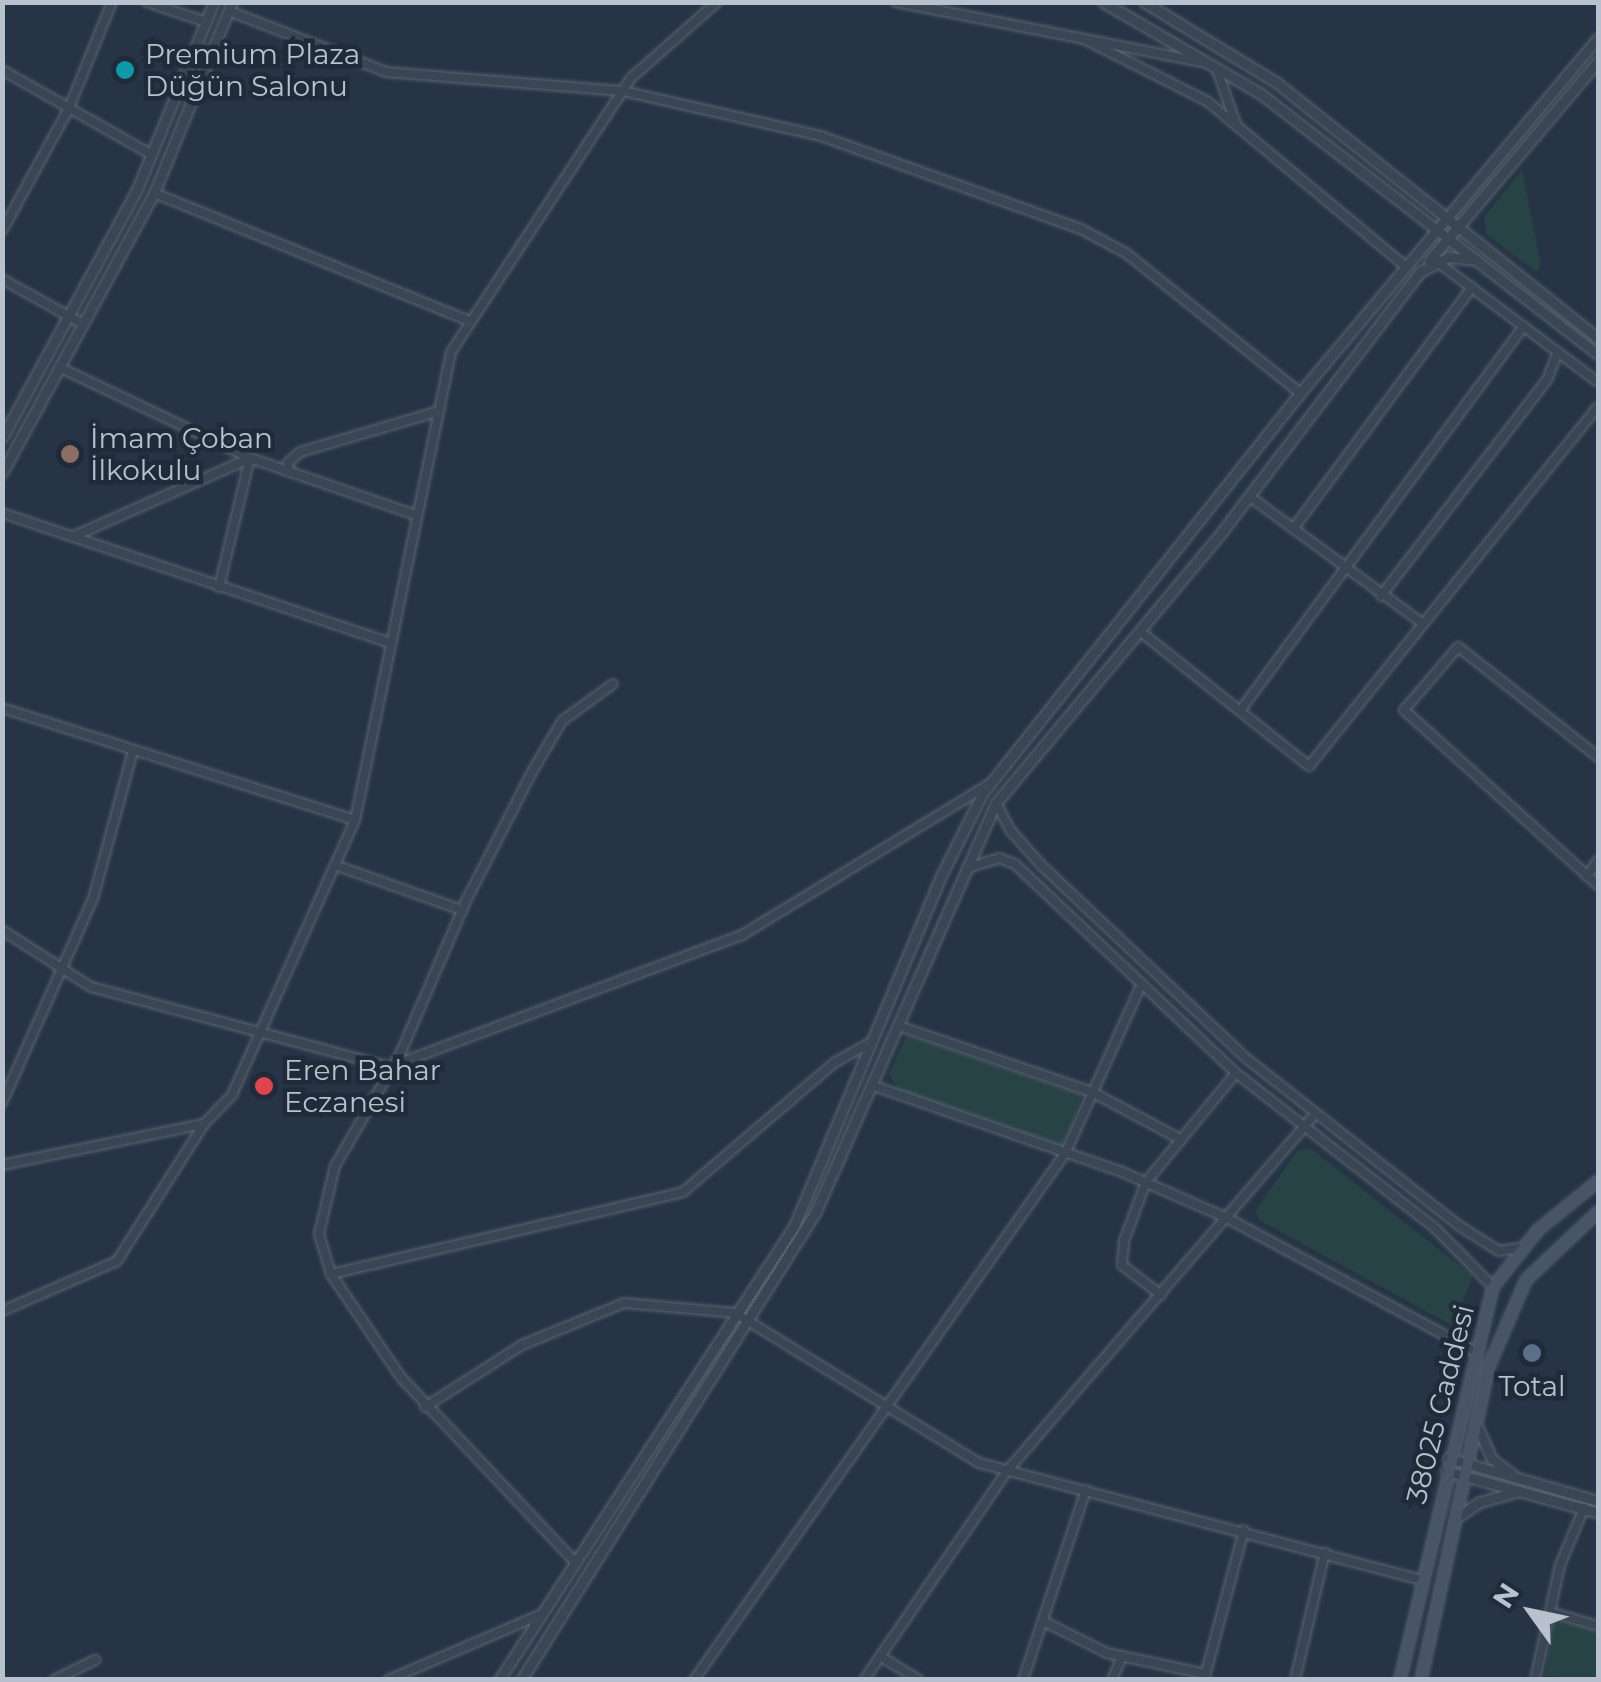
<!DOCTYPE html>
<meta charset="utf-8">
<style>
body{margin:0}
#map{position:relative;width:1601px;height:1682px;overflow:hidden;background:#263445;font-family:Montserrat,sans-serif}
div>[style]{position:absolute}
.green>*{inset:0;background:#284345}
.roads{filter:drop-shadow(0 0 2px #596471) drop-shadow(0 0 2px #596471)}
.minor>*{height:8px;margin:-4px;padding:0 4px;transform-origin:4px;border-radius:4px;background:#3b4654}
.tertiary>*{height:9px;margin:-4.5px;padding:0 4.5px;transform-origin:4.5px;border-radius:4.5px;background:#3b4654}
.secondary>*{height:10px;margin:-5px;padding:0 5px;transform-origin:5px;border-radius:5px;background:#485567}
.dots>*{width:28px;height:28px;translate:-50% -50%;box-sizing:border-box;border:5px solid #1f2b39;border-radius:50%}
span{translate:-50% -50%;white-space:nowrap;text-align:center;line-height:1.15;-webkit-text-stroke:9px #1f2b39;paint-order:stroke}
.poi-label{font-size:28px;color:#b8c1cd}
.left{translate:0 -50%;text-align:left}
.street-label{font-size:28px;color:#b8c1cd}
.frame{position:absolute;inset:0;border:5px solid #b8c1cd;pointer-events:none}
.north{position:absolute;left:1481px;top:1562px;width:100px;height:100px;-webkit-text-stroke:8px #1f2b39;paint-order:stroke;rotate:303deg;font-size:28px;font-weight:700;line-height:40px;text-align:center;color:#b8c1cd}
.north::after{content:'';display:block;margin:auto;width:35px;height:45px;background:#b8c1cd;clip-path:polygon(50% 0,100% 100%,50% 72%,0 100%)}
</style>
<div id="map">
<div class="green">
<div style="clip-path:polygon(1522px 170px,1541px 265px,1536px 272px,1487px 235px,1484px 217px)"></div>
<div style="clip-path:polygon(907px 1035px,1082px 1095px,1064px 1146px,899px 1090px,889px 1074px)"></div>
<div style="clip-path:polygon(1310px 1148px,1473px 1276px,1453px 1326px,1259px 1220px,1256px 1210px,1297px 1151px)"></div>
<div style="clip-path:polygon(1554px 1619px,1598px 1632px,1598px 1679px,1545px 1676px)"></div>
</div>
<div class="roads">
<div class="minor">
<div style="left:147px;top:2px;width:62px;rotate:18.7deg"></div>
<div style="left:896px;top:2px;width:316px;rotate:11.1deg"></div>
<div style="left:229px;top:11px;width:168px;rotate:21.2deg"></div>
<div style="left:386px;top:72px;width:238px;rotate:4.6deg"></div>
<div style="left:623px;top:91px;width:203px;rotate:12.8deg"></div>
<div style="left:821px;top:136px;width:276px;rotate:19.7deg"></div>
<div style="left:1081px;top:229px;width:51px;rotate:28.1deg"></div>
<div style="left:1126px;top:253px;width:223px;rotate:38.8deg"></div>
<div style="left:1084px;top:39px;width:138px;rotate:26.8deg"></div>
<div style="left:1207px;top:101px;width:259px;rotate:39.8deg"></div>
<div style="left:1216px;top:67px;width:60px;rotate:70.7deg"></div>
<div style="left:2px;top:70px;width:172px;rotate:29.5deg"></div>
<div style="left:154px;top:193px;width:341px;rotate:22.1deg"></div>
<div style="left:2px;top:231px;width:140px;rotate:-61.4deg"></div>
<div style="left:69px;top:108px;width:114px;rotate:-67.9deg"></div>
<div style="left:1436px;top:261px;width:202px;rotate:36.8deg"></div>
<div style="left:2px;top:279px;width:93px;rotate:29.1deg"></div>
<div style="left:59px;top:367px;width:212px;rotate:25.5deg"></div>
<div style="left:250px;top:458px;width:176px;rotate:19deg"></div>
<div style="left:289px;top:472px;width:9px;rotate:-96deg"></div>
<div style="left:288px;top:463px;width:16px;rotate:-43deg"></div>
<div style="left:300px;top:452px;width:145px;rotate:-16.4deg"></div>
<div style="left:1249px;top:496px;width:216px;rotate:36.3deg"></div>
<div style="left:2px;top:513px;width:410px;rotate:18.5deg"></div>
<div style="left:1293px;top:529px;width:301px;rotate:-53.5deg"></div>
<div style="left:72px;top:537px;width:195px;rotate:-23.9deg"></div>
<div style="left:219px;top:587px;width:133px;rotate:-76.5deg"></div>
<div style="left:1381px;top:596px;width:272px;rotate:-52.5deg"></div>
<div style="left:1547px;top:380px;width:30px;rotate:-69deg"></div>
<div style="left:1141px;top:632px;width:215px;rotate:38.6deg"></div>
<div style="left:1309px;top:766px;width:461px;rotate:-51.2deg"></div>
<div style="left:2px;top:708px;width:370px;rotate:17.6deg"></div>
<div style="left:1240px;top:711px;width:478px;rotate:-53.6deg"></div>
<div style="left:1598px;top:757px;width:178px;rotate:-141.8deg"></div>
<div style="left:1458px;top:647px;width:83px;rotate:130.6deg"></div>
<div style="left:1404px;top:710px;width:261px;rotate:42.1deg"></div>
<div style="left:996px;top:803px;width:32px;rotate:62deg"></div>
<div style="left:1011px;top:831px;width:45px;rotate:48.6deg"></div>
<div style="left:1041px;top:865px;width:282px;rotate:43.3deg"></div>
<div style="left:1246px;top:1058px;width:273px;rotate:38.2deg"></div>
<div style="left:1461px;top:1227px;width:45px;rotate:32.3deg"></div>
<div style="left:1499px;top:1251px;width:25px;rotate:-9deg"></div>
<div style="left:335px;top:865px;width:135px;rotate:19.5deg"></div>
<div style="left:967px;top:868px;width:34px;rotate:-17deg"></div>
<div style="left:999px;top:858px;width:17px;rotate:21deg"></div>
<div style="left:1015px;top:864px;width:304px;rotate:43.4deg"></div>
<div style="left:1236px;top:1073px;width:251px;rotate:37.9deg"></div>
<div style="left:1434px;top:1227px;width:84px;rotate:45.5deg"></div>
<div style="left:1587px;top:876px;width:19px;rotate:-55deg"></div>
<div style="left:2px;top:930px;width:106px;rotate:32.6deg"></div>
<div style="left:91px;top:987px;width:309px;rotate:15deg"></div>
<div style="left:389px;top:1067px;width:377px;rotate:-20.5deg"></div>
<div style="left:742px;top:935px;width:289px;rotate:-31.4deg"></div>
<div style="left:899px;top:1026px;width:204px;rotate:18.9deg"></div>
<div style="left:1092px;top:1092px;width:100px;rotate:28.1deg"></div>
<div style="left:874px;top:1086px;width:262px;rotate:19.1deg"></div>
<div style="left:1122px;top:1172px;width:115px;rotate:23.7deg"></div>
<div style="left:1227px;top:1218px;width:281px;rotate:28.3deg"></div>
<div style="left:2px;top:1103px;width:223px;rotate:-66deg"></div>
<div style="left:93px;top:899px;width:153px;rotate:-74.9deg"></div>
<div style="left:2px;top:1165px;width:206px;rotate:-11.5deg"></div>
<div style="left:204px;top:1124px;width:40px;rotate:-46deg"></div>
<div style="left:232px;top:1095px;width:301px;rotate:-65.9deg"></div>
<div style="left:355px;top:820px;width:478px;rotate:-78.4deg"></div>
<div style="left:451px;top:352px;width:328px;rotate:-56.7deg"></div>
<div style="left:631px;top:78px;width:115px;rotate:-41.5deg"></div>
<div style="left:331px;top:1274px;width:361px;rotate:-13.1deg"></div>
<div style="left:683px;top:1192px;width:199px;rotate:-40.5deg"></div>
<div style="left:834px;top:1063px;width:45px;rotate:-29.4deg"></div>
<div style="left:1161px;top:1295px;width:49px;rotate:-142.4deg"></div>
<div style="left:1122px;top:1265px;width:24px;rotate:-85deg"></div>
<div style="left:1124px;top:1241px;width:63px;rotate:-69.6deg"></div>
<div style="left:1146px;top:1182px;width:141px;rotate:-50.5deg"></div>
<div style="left:2px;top:1311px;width:125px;rotate:-23.5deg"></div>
<div style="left:117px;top:1261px;width:162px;rotate:-57.6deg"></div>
<div style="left:425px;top:1407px;width:115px;rotate:-32.6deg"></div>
<div style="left:522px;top:1345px;width:110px;rotate:-22.4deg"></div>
<div style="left:624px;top:1303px;width:111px;rotate:5.1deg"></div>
<div style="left:735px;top:1313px;width:286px;rotate:31.6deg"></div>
<div style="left:979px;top:1463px;width:458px;rotate:14.8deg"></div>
<div style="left:575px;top:1562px;width:255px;rotate:-133.3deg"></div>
<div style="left:400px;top:1376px;width:123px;rotate:-124.1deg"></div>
<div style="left:331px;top:1274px;width:42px;rotate:-106.7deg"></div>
<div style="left:319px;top:1234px;width:70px;rotate:-76.8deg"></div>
<div style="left:335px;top:1166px;width:132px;rotate:-59.9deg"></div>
<div style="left:401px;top:1052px;width:164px;rotate:-66.7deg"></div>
<div style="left:466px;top:901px;width:145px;rotate:-62.9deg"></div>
<div style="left:532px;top:772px;width:59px;rotate:-59.5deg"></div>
<div style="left:562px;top:721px;width:63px;rotate:-36deg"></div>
<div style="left:1550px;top:1612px;width:50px;rotate:16.3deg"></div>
<div style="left:1043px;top:1621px;width:72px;rotate:26.6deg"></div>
<div style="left:1107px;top:1653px;width:101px;rotate:12deg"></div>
<div style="left:880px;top:1656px;width:46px;rotate:31.6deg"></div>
<div style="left:54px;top:1680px;width:46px;rotate:-26deg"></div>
<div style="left:388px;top:1680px;width:165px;rotate:-23.2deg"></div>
<div style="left:694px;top:1680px;width:646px;rotate:-54.83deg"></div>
<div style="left:1066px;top:1152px;width:185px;rotate:-65.8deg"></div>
<div style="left:864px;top:1680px;width:253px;rotate:-55.6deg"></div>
<div style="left:1007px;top:1471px;width:472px;rotate:-49.2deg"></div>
<div style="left:1023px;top:1680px;width:200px;rotate:-71.7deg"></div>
<div style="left:1112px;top:1680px;width:26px;rotate:-67deg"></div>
<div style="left:1204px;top:1680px;width:155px;rotate:-75.1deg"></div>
<div style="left:1295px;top:1680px;width:131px;rotate:-76.8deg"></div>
<div style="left:1535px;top:1680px;width:118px;rotate:-77.7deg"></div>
<div style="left:1560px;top:1565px;width:62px;rotate:-67.2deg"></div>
</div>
<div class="tertiary">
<div style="left:1103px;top:2px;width:183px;rotate:30.2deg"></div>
<div style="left:1261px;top:94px;width:426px;rotate:37.7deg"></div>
<div style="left:1144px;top:2px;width:156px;rotate:31.3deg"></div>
<div style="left:1277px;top:83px;width:410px;rotate:38.5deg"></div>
<div style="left:1429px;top:261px;width:262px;rotate:-49.8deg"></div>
<div style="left:2px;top:438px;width:285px;rotate:-61.5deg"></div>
<div style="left:138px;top:187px;width:200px;rotate:-67.7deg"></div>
<div style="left:2px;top:473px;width:319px;rotate:-61.5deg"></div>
<div style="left:154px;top:193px;width:206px;rotate:-67.8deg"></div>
<div style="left:1478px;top:1428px;width:34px;rotate:66deg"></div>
<div style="left:1492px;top:1459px;width:25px;rotate:37deg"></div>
<div style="left:1448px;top:1458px;width:156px;rotate:16deg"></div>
<div style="left:1446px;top:1471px;width:158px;rotate:15.4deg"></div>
<div style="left:1456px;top:1518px;width:29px;rotate:-34deg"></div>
<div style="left:1480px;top:1502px;width:41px;rotate:-15.8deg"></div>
<div style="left:499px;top:1680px;width:541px;rotate:-56.99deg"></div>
<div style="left:794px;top:1226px;width:377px;rotate:-67.2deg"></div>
<div style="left:940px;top:878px;width:94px;rotate:-63.4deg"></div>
<div style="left:982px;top:794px;width:512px;rotate:-51.58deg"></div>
<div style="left:1300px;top:393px;width:463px;rotate:-50deg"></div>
<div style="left:521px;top:1680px;width:552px;rotate:-57.81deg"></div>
<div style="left:815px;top:1213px;width:448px;rotate:-66.2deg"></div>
<div style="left:996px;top:803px;width:356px;rotate:-50.2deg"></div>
<div style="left:1224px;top:529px;width:323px;rotate:-52.7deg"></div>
<div style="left:1420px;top:272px;width:32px;rotate:-28deg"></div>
<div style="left:1448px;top:257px;width:29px;rotate:6deg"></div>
</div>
<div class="secondary">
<div style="left:1400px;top:1680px;width:404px;rotate:-76.7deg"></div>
<div style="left:1493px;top:1287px;width:73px;rotate:-51.7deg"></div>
<div style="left:1538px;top:1230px;width:77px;rotate:-39.2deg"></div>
<div style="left:1421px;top:1680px;width:321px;rotate:-77.8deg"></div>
<div style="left:1489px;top:1366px;width:94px;rotate:-66.7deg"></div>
<div style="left:1526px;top:1280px;width:99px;rotate:-43.4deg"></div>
</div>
</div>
<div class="dots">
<div style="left:125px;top:70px;background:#0f9aa8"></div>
<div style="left:70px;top:454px;background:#8d6e63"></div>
<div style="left:264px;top:1086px;background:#e0444e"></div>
<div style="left:1532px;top:1353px;background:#5c6f8a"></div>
</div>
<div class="poi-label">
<span class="left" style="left:145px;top:70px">Premium Plaza<br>Düğün Salonu</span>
<span class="left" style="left:90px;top:454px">İmam Çoban<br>İlkokulu</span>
<span class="left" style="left:284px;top:1086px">Eren Bahar<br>Eczanesi</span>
<span style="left:1532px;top:1386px">Total</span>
</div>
<div class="street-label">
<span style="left:1440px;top:1404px;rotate:-76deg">38025 Caddesi</span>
</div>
<div class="frame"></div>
<div class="north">N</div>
</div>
